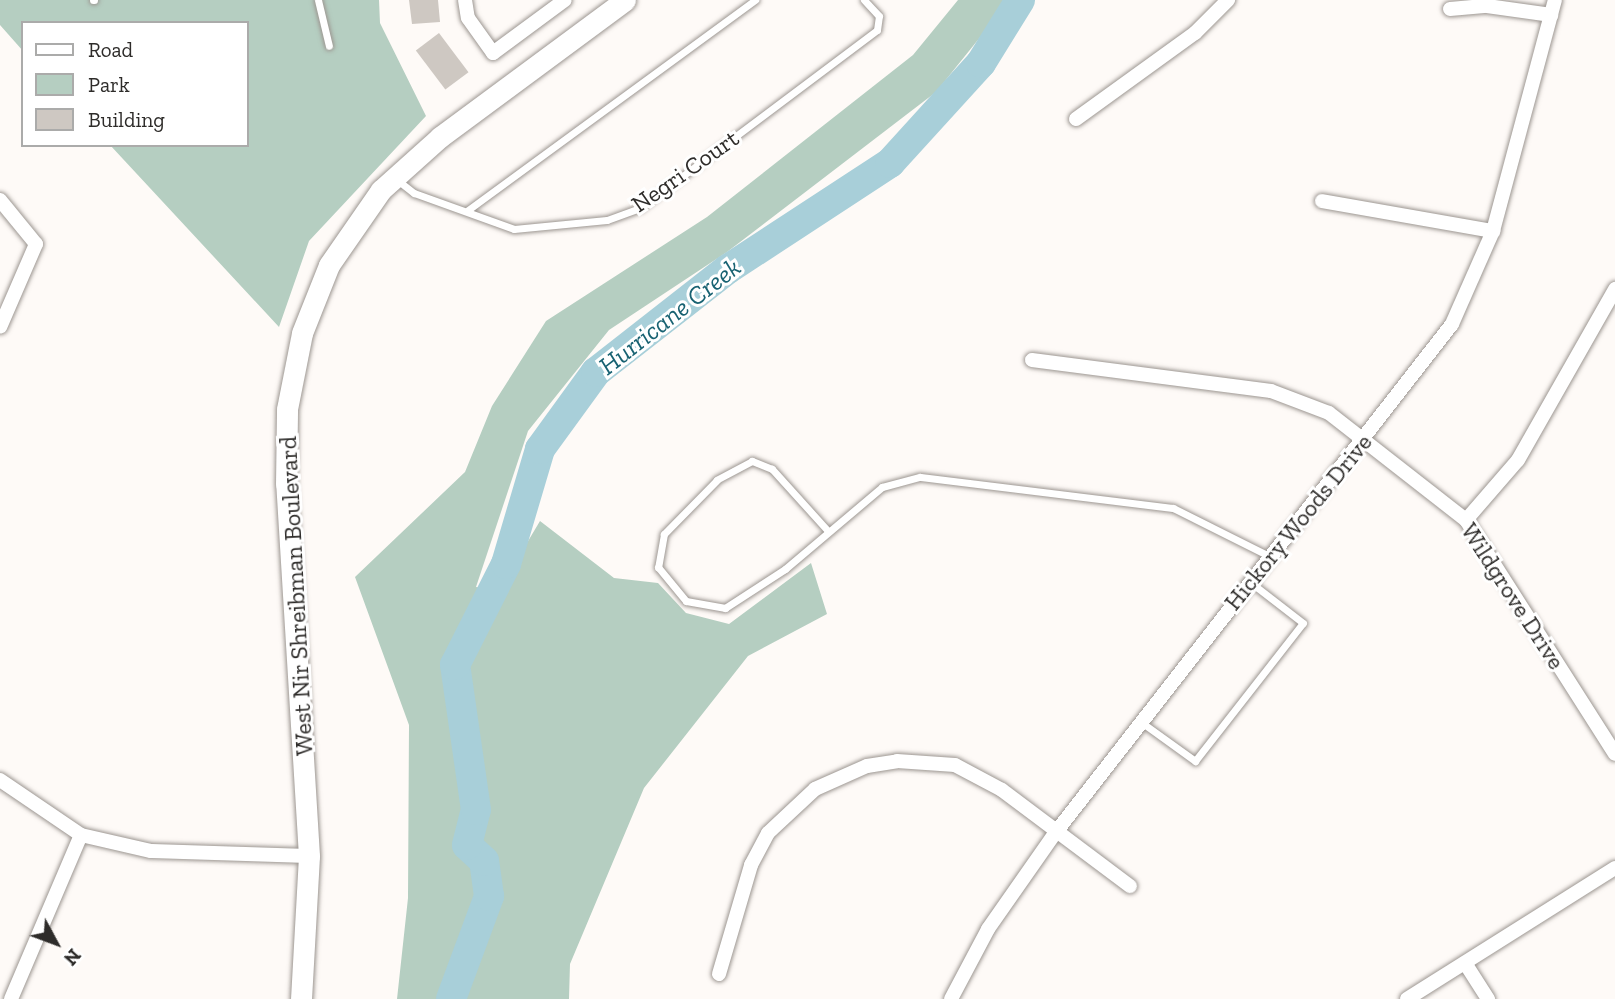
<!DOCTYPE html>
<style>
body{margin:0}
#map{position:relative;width:1615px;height:999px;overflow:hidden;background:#fefaf7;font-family:"Zilla Slab",serif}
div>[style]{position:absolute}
.green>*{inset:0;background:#b5cec1}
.river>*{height:30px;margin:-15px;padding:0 15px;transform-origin:15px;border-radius:15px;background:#a8cfd9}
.building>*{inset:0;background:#cec8c2;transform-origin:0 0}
.roads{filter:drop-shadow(0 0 2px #9c9691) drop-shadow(0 0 2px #9c9691)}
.lane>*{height:7px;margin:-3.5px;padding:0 3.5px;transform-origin:3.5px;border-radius:3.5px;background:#fff}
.street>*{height:14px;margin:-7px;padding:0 7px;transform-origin:7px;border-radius:7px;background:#fff}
.secondary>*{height:21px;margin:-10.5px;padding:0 10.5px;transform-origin:10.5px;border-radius:10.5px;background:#fff}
span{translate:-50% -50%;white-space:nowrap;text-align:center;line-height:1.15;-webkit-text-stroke:6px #fff;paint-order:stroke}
.street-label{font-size:24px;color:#2e2c2a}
.water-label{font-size:26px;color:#186272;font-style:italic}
.legend{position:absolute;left:21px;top:21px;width:228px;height:126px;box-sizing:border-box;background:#fff;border:2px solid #ababaa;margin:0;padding:9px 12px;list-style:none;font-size:21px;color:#2e2c2a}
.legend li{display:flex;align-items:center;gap:14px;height:35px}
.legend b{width:35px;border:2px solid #ababaa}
.north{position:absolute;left:21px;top:908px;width:70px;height:70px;-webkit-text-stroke:5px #fff;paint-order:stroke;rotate:131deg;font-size:19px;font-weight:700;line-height:28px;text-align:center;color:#2e2c2a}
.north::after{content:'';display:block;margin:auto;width:24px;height:32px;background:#2e2c2a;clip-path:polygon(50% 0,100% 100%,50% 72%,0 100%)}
</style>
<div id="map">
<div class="green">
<div style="clip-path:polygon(0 0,379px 0,380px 23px,426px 116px,309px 241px,279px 327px,110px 145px,247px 145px,247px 23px,23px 23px,23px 51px,0 25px)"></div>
<div style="clip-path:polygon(958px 0,1010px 0,936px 92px,727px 252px,609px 330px,528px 431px,476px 587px,499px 590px,540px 521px,614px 578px,658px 583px,686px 613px,729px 624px,811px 563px,827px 614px,748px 656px,644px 788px,570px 964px,569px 999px,397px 999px,408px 898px,409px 725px,355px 577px,465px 472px,492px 406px,546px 321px,707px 217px,913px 55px)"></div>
</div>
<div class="river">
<div style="left:451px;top:999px;width:110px;rotate:-69.7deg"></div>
<div style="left:489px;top:896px;width:35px;rotate:-98deg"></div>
<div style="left:484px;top:861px;width:23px;rotate:-137deg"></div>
<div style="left:467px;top:845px;width:36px;rotate:-76deg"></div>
<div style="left:476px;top:810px;width:147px;rotate:-98.2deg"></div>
<div style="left:455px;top:665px;width:113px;rotate:-63.2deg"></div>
<div style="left:506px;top:564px;width:120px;rotate:-73.5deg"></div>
<div style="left:540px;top:449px;width:95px;rotate:-54deg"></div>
<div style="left:596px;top:372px;width:167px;rotate:-38deg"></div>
<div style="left:728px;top:269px;width:194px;rotate:-33.2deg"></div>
<div style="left:890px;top:163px;width:135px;rotate:-47.7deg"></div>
<div style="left:981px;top:63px;width:74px;rotate:-58.2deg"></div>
</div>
<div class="building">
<div style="clip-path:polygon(409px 0,438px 0,440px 22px,412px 24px)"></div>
<div style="left:439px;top:33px;width:49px;height:29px;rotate:53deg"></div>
</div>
<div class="roads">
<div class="lane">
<div style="left:93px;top:0;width:1px"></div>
<div style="left:318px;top:0;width:47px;rotate:76.6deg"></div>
<div style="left:396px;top:179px;width:23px;rotate:38deg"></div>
<div style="left:414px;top:193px;width:106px;rotate:19.8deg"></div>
<div style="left:514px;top:229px;width:93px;rotate:-5.5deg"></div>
<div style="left:607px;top:220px;width:35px;rotate:-20deg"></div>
<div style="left:640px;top:208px;width:296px;rotate:-36.9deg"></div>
<div style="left:877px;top:30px;width:14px;rotate:-82deg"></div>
<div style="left:879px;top:16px;width:22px;rotate:-133deg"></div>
<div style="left:468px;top:210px;width:356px;rotate:-36.2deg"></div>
<div style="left:828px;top:531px;width:84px;rotate:-132.1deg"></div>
<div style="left:772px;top:469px;width:22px;rotate:-158deg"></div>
<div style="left:752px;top:461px;width:40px;rotate:152deg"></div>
<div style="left:717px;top:480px;width:76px;rotate:134.5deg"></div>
<div style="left:664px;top:534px;width:34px;rotate:100deg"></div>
<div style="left:658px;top:567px;width:44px;rotate:50.5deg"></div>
<div style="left:686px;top:601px;width:40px;rotate:10deg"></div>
<div style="left:725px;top:608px;width:72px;rotate:-33deg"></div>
<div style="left:785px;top:569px;width:127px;rotate:-40.2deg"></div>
<div style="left:882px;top:487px;width:39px;rotate:-15deg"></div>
<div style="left:920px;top:477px;width:255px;rotate:7deg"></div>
<div style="left:1173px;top:508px;width:107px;rotate:26.6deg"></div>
<div style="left:1141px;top:722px;width:67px;rotate:35.8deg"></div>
<div style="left:1195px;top:761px;width:175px;rotate:-52deg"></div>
<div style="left:1303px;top:623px;width:67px;rotate:-142.3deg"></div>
</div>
<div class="street">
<div style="left:465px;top:0;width:18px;rotate:81deg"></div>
<div style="left:468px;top:18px;width:43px;rotate:54.5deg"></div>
<div style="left:493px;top:53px;width:89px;rotate:-36.4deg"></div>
<div style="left:1450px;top:9px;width:37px;rotate:-5deg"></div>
<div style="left:1487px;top:6px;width:65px;rotate:8deg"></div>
<div style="left:1076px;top:119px;width:147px;rotate:-35.9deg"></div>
<div style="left:1195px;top:33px;width:47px;rotate:-45deg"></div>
<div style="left:0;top:200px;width:57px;rotate:50.7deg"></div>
<div style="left:36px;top:244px;width:90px;rotate:113.4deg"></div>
<div style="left:1322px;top:201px;width:174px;rotate:10deg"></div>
<div style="left:1032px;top:360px;width:241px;rotate:7.4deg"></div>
<div style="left:1271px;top:391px;width:62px;rotate:20.8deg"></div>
<div style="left:1329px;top:413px;width:174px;rotate:38deg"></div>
<div style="left:1466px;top:520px;width:277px;rotate:57.5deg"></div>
<div style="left:1466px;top:520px;width:79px;rotate:-49.1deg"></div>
<div style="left:1518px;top:460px;width:197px;rotate:-60.4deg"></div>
<div style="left:0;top:780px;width:98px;rotate:34.2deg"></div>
<div style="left:81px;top:835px;width:72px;rotate:12.9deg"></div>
<div style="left:151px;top:851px;width:158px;rotate:1.8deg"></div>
<div style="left:1465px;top:963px;width:43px;rotate:57.4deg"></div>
<div style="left:719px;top:974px;width:114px;rotate:-73.6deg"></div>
<div style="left:751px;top:865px;width:36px;rotate:-62deg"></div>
<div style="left:768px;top:833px;width:64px;rotate:-43.1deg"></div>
<div style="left:815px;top:789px;width:57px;rotate:-23.9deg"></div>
<div style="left:867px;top:766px;width:30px;rotate:-9deg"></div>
<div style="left:897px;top:761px;width:58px;rotate:3.9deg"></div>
<div style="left:955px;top:765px;width:53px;rotate:28deg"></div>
<div style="left:1002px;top:790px;width:160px;rotate:36.9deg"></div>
<div style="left:11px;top:999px;width:178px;rotate:-66.9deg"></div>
<div style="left:951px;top:999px;width:79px;rotate:-62.1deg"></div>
<div style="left:988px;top:929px;width:118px;rotate:-55deg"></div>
<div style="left:1056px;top:832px;width:644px;rotate:-52.06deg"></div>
<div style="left:1452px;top:324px;width:102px;rotate:-66.2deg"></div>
<div style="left:1493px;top:231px;width:239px;rotate:-75deg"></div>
<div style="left:1407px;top:999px;width:246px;rotate:-32.2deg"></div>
</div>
<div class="secondary">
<div style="left:301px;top:999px;width:143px;rotate:-86.8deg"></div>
<div style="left:309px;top:856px;width:373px;rotate:-93.5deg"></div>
<div style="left:286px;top:484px;width:75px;rotate:-89.2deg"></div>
<div style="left:287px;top:409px;width:77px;rotate:-78.8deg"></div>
<div style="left:302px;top:333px;width:73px;rotate:-68.3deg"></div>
<div style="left:329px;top:265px;width:91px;rotate:-55.3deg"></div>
<div style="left:381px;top:190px;width:79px;rotate:-41.9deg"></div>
<div style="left:440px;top:137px;width:230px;rotate:-36.5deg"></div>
</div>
</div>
<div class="street-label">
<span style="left:685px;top:171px;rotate:-35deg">Negri Court</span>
<span style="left:1298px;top:522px;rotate:-51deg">Hickory Woods Drive</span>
<span style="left:296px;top:596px;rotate:-93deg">West Nir Shreibman Boulevard</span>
<span style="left:1513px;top:596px;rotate:57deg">Wildgrove Drive</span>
</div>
<div class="water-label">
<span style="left:670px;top:317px;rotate:-38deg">Hurricane Creek</span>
</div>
<ul class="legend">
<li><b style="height:9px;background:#fff"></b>Road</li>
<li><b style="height:19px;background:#b5cec1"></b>Park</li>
<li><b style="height:19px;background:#cec8c2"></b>Building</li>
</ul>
<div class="north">N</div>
</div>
